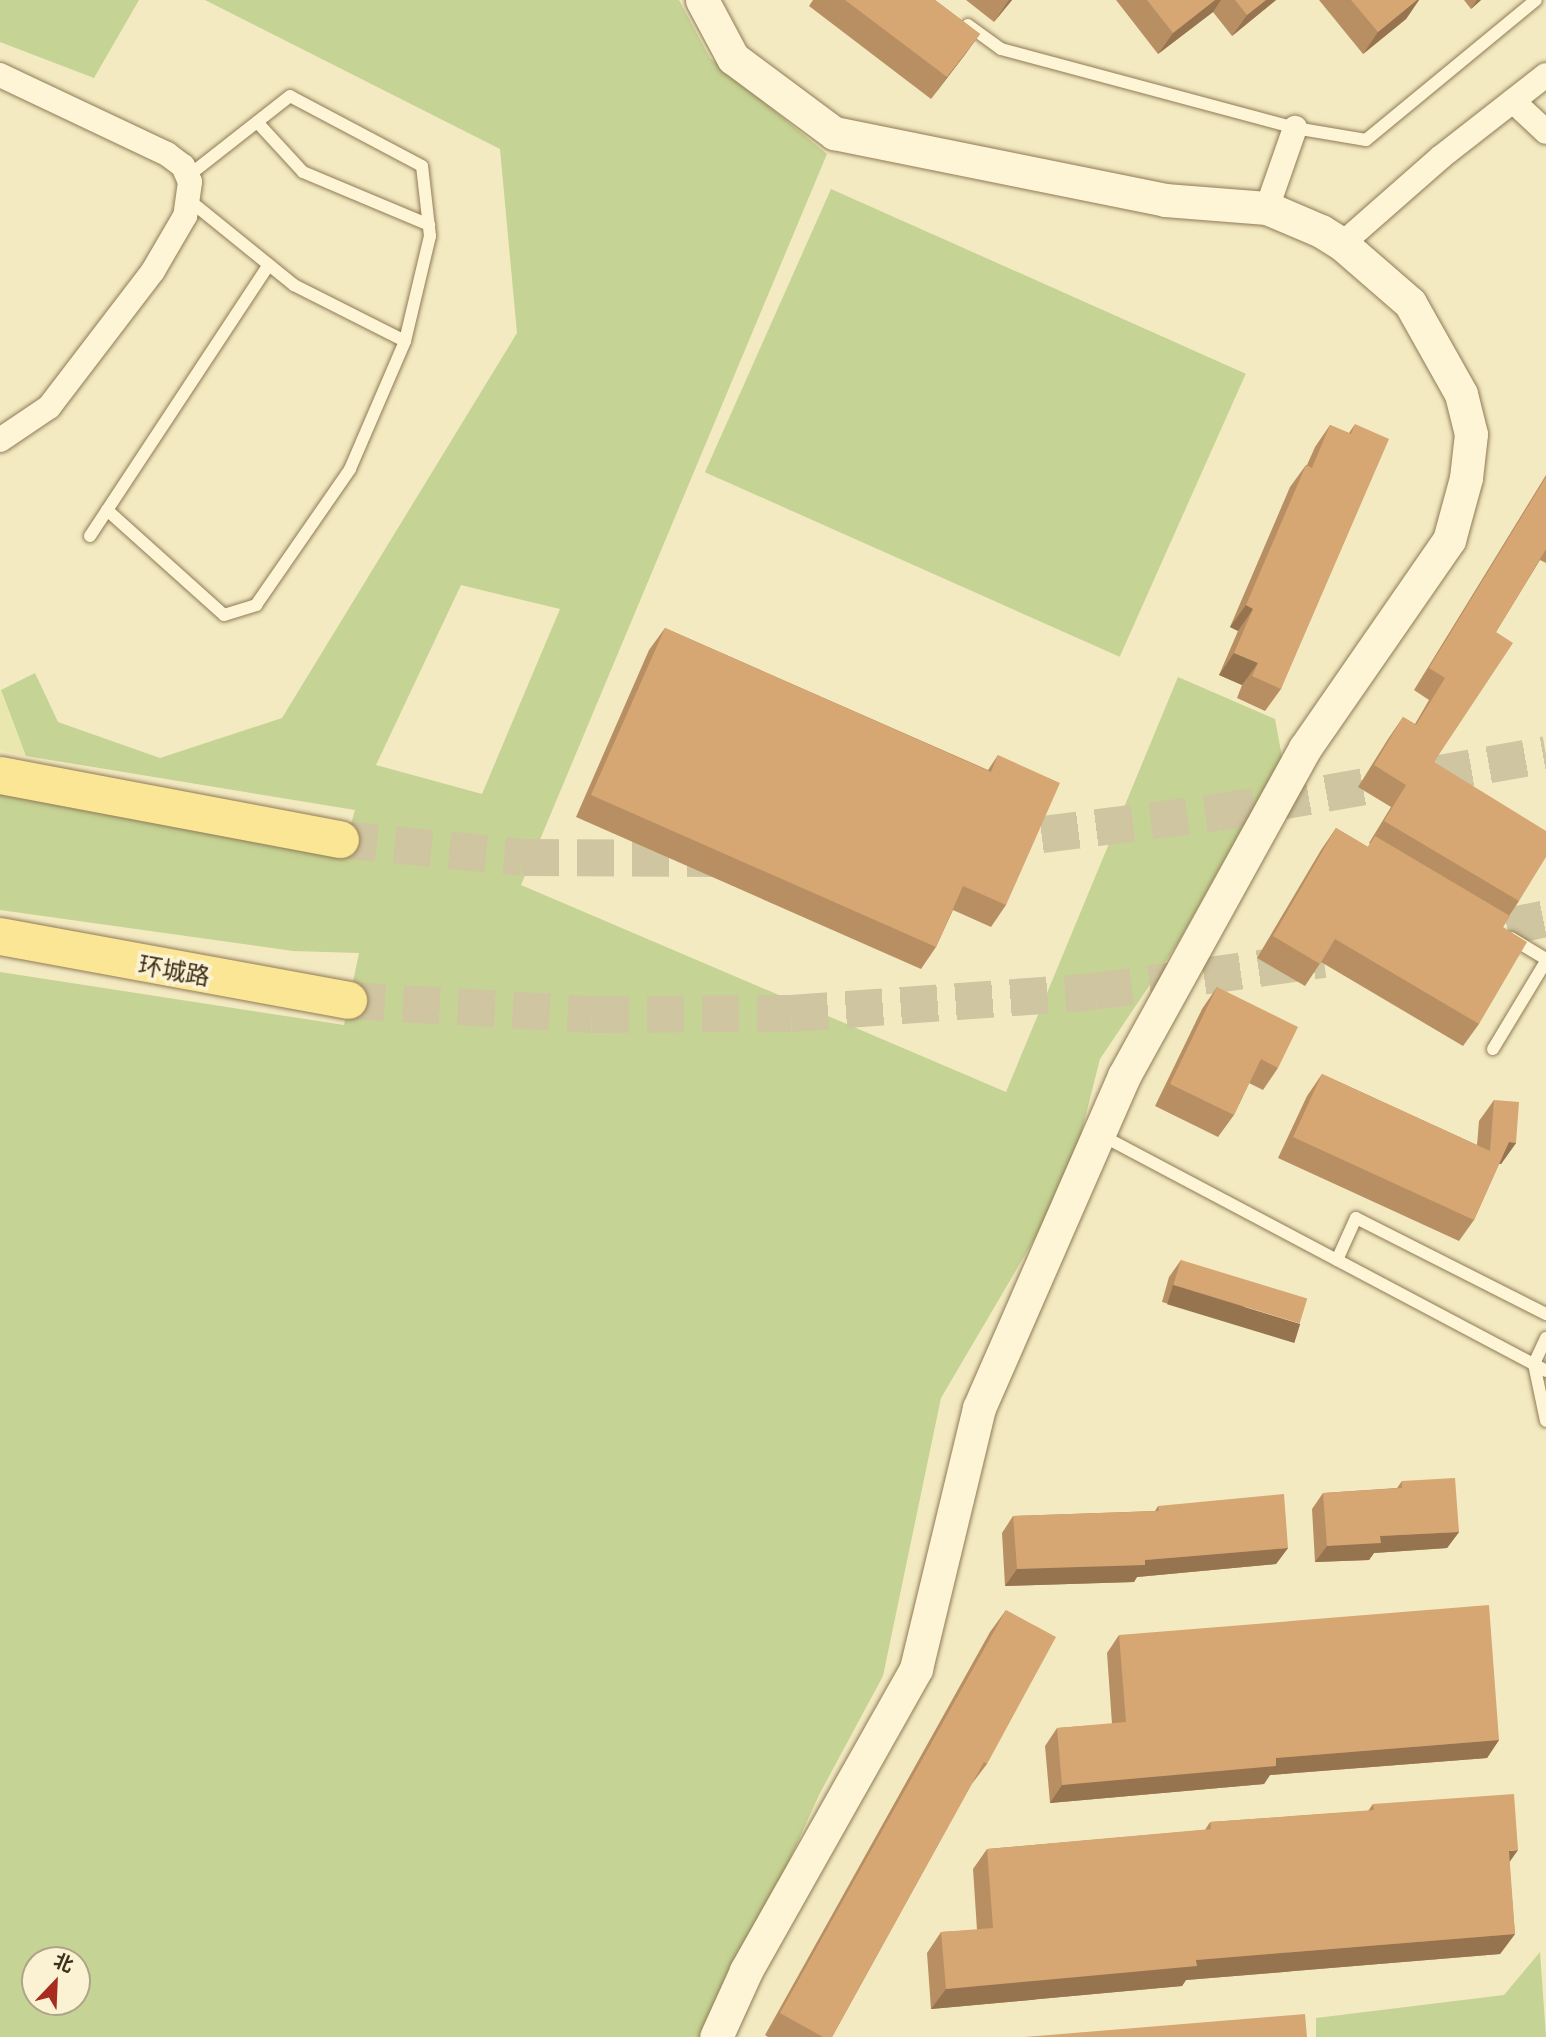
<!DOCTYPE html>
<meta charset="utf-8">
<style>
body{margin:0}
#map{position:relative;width:1546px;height:2037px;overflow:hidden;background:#f3eac2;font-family:"Zilla Slab","Noto Sans SC",serif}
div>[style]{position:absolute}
.farmland>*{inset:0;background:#eae7ae}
.green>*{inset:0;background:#c5d394;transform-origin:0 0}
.primary-tunnel>*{height:37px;margin-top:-18.5px;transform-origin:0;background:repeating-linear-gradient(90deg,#cfc5a1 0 37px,transparent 0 55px)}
.roads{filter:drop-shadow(0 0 2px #907b56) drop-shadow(0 0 2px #907b56)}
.lane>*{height:12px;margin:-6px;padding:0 6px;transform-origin:6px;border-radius:6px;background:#fdf5d6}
.street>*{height:24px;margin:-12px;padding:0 12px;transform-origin:12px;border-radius:12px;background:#fdf5d6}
.secondary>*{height:33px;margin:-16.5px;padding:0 16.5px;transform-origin:16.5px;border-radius:16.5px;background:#fdf5d6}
.primary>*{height:37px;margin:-18.5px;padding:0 18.5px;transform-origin:18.5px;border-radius:18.5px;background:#fbe695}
.wall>*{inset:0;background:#b88f63}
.shaded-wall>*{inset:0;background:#967450;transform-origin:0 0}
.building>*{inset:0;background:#d6a673;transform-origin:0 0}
span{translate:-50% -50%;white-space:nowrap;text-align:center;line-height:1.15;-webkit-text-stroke:7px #faf2d2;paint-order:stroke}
.street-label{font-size:24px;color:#3e301c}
.north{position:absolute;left:21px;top:1946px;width:70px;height:70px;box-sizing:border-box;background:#faf2d2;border:2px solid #afa489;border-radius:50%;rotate:23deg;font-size:19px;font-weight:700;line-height:28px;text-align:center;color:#3e301c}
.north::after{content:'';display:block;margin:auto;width:24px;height:32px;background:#a72b1e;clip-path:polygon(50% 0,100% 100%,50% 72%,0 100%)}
</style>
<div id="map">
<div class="farmland">
<div style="clip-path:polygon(0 689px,26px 756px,0 750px)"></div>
</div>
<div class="green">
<div style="clip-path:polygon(0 0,139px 0,94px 78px,0 42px)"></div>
<div style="clip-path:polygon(evenodd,205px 0,679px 0,710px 58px,827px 154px,521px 885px,1006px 1092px,1178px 677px,1275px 719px,1282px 757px,1178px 943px,1100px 1059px,1076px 1154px,1035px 1238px,941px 1398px,883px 1676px,819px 1795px,709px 2037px,0 2037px,0 972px,344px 1025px,359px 953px,293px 951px,0 910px,0 784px,173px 827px,306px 846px,342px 857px,355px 810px,26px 756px,1px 690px,35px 673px,58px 722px,160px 758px,282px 718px,517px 333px,500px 149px,205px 0,461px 585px,560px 609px,482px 794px,376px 765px,461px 585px,205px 0,35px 1960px,77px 1960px,77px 2002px,35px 2002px,35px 1960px)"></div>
<div style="left:831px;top:189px;width:454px;height:310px;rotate:24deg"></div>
<div style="clip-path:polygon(1540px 1952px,1546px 2037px,1316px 2037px,1316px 2018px,1504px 1995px)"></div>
</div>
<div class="primary-tunnel">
<div style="left:340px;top:839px;width:183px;rotate:5.6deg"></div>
<div style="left:522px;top:857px;width:201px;rotate:0.3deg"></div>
<div style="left:987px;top:841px;width:233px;rotate:-7.2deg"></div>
<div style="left:1218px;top:812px;width:333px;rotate:-10deg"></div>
<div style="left:1453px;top:937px;width:95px;rotate:-11.5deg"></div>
<div style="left:348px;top:1000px;width:244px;rotate:3.3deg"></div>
<div style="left:592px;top:1014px;width:199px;rotate:-0.3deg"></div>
<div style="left:791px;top:1013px;width:305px;rotate:-4.1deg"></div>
<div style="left:1095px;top:991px;width:231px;rotate:-8deg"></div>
</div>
<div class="roads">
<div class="lane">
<div style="left:968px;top:25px;width:41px;rotate:36deg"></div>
<div style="left:1001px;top:49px;width:304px;rotate:15deg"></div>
<div style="left:1295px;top:128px;width:72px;rotate:9.6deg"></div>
<div style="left:1366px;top:140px;width:220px;rotate:-39.5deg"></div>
<div style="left:257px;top:122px;width:68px;rotate:47.4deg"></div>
<div style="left:303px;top:172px;width:137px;rotate:22.8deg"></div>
<div style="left:189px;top:200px;width:135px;rotate:39deg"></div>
<div style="left:294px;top:285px;width:124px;rotate:26.8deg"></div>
<div style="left:107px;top:510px;width:157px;rotate:41.9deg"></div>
<div style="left:224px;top:615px;width:34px;rotate:-17deg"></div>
<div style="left:256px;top:605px;width:165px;rotate:-55.3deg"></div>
<div style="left:350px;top:469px;width:139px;rotate:-66.7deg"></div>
<div style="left:405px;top:341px;width:108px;rotate:-76.6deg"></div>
<div style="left:430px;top:236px;width:70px;rotate:-96.5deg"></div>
<div style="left:422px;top:166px;width:149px;rotate:-152.1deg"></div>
<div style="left:290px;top:96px;width:130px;rotate:141.9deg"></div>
<div style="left:90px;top:536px;width:325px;rotate:-56.6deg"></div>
<div style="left:1511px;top:938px;width:41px;rotate:31deg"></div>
<div style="left:1493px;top:1049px;width:103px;rotate:-58.9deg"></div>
<div style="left:1099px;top:1134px;width:492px;rotate:27.9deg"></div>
<div style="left:1534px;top:1364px;width:58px;rotate:78.1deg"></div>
<div style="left:1337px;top:1260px;width:46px;rotate:-65.7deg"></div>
<div style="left:1356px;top:1218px;width:213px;rotate:26.8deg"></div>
<div style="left:1546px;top:1338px;width:29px;rotate:115deg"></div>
<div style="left:1534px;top:1364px;width:14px;rotate:30deg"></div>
</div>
<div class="street">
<div style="left:0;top:75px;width:185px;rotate:25.3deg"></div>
<div style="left:167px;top:154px;width:20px;rotate:37deg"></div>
<div style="left:183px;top:166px;width:17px;rotate:66deg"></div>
<div style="left:190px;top:182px;width:34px;rotate:98deg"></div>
<div style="left:185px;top:216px;width:64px;rotate:120.2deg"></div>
<div style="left:153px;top:271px;width:171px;rotate:127.4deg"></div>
<div style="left:49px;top:407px;width:59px;rotate:146deg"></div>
<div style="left:1513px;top:101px;width:45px;rotate:43.2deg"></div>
<div style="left:1267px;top:208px;width:85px;rotate:-70.7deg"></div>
<div style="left:1342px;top:244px;width:132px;rotate:-41.3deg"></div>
<div style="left:1441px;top:157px;width:133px;rotate:-38deg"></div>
</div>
<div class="secondary">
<div style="left:702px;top:0;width:66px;rotate:61.9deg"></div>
<div style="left:733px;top:58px;width:126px;rotate:36.6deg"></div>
<div style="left:834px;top:133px;width:338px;rotate:11.4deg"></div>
<div style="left:1165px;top:200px;width:102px;rotate:4.5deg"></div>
<div style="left:1267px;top:208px;width:59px;rotate:23.1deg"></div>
<div style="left:1321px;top:231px;width:25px;rotate:32deg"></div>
<div style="left:1342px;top:244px;width:90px;rotate:40.9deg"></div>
<div style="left:1410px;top:303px;width:104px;rotate:60.7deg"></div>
<div style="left:1461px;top:394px;width:41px;rotate:76deg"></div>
<div style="left:1471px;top:434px;width:44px;rotate:96.5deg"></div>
<div style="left:1466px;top:478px;width:64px;rotate:105.3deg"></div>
<div style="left:1449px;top:540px;width:253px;rotate:124.7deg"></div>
<div style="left:1305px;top:748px;width:375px;rotate:118.9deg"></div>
<div style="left:1124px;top:1076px;width:362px;rotate:113.6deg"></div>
<div style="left:979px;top:1408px;width:268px;rotate:103.6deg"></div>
<div style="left:916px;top:1669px;width:347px;rotate:119.4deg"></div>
<div style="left:746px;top:1971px;width:72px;rotate:114.4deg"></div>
</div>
<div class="primary">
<div style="left:0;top:775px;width:346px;rotate:10.7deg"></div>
<div style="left:0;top:936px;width:354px;rotate:10.4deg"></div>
</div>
</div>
<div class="wall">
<div style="clip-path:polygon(813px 0,935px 0,980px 34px,931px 99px,809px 6px)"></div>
<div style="clip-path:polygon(966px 0,1012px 0,994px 22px)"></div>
<div style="clip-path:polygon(1116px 0,1276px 0,1232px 36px,1213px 12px,1158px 54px)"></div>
<div style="clip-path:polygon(1319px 0,1419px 0,1406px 19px,1363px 54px)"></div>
<div style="clip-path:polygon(1464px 0,1481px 0,1471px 9px)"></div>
<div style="clip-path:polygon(1355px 424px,1281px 689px,1265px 711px,1237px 698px,1242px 685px,1219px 675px,1238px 631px,1230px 627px,1290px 487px,1306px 465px,1307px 465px,1315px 447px,1330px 425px,1349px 433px)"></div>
<div style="clip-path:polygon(1546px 475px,1546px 563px,1540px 560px,1496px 632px,1434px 762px,1519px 901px,1509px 916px,1503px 927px,1479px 1024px,1463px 1046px,1321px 962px,1305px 986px,1257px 958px,1321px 850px,1336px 828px,1368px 847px,1370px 843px,1369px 843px,1391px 807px,1358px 787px,1388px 739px,1403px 717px,1415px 724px,1429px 700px,1414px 690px)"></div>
<div style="clip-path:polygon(665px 628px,988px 770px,998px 755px,1006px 905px,991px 927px,953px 910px,936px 947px,921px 969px,576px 817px,649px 650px)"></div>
<div style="clip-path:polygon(1217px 987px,1278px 1068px,1263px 1090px,1249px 1083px,1234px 1115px,1218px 1137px,1155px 1106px,1202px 1009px)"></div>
<div style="clip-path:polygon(1322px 1074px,1477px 1145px,1479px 1121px,1494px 1100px,1516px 1143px,1501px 1164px,1499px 1164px,1474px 1220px,1459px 1241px,1278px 1158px,1307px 1096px)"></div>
<div style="clip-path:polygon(1181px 1260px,1288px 1339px,1162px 1302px,1169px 1277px)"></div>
<div style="clip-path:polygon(1402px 1481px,1459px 1532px,1447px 1548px,1374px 1553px,1369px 1560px,1315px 1562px,1312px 1509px,1323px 1493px,1397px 1488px)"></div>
<div style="clip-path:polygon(1158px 1506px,1288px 1548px,1276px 1564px,1137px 1577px,1134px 1582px,1005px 1586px,1002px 1533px,1013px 1516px,1155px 1511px)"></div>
<div style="clip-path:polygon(1006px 1610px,987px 1764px,971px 1785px,832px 2037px,768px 2037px,765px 2035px,990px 1632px)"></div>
<div style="clip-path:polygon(1119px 1635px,1499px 1740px,1487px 1758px,1270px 1775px,1264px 1784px,1050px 1803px,1045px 1746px,1057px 1728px,1112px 1724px,1107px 1653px)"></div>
<div style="clip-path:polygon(1373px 1804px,1509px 1862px,1515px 1934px,1500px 1954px,1186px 1980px,1182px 1986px,931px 2009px,927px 1953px,941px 1932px,977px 1930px,973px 1869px,987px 1849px,1205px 1830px,1210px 1822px,1368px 1811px)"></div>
</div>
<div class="shaded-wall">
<div style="clip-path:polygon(1009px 0,1012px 0,994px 22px)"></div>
<div style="clip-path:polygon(1215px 0,1221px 0,1213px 12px,1158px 54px,1173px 33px)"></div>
<div style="clip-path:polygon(1266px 0,1276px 0,1232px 36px,1247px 15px)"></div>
<div style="clip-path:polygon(1417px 0,1419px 0,1406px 19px,1363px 54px,1378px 32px)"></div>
<div style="clip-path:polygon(1477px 0,1481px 0,1471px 9px)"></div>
<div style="clip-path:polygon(980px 34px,964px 56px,931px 99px,947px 77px)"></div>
<div style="clip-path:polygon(1246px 605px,1253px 609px,1238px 631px,1230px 627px)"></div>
<div style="clip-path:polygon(1234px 653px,1258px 663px,1242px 685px,1219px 675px)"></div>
<div style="clip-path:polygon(1509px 1142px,1516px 1143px,1501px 1164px,1495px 1163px)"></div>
<div style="left:1173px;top:1285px;width:133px;height:20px;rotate:17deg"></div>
<div style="clip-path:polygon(1459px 1532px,1447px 1548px,1374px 1553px,1369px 1560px,1315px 1562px,1327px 1546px,1380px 1536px)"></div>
<div style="clip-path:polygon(1288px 1548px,1276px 1564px,1137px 1577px,1134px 1582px,1005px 1586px,1017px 1569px,1145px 1560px)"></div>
<div style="clip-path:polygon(1499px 1740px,1487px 1758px,1270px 1775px,1264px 1784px,1050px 1803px,1062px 1785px,1276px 1758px)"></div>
<div style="clip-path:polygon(1518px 1850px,1504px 1870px,1509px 1851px)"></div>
<div style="clip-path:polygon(1515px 1934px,1500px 1954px,1186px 1980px,1182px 1986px,931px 2009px,946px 1989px,1196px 1960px)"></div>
</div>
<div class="building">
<div style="clip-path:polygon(845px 0,935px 0,980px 34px,947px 77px)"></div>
<div style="clip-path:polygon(1147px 0,1215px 0,1173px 33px)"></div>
<div style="clip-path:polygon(1235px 0,1266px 0,1247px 15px)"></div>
<div style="clip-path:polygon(1351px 0,1417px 0,1378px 32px)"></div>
<div style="clip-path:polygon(1355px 424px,1389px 439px,1281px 689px,1252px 676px,1258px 663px,1234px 653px,1253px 609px,1246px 605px,1306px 465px,1312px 468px,1330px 425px,1351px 434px)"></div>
<div style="clip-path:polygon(1546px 477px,1546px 549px,1496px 632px,1513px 643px,1434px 762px,1546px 831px,1546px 857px,1519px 901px,1384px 821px,1406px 785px,1374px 765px,1403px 717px,1416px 725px,1445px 678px,1429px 668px)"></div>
<div style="clip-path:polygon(665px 628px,991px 772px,998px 755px,1060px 783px,1006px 905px,963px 886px,936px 947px,591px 795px)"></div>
<div style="clip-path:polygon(1336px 828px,1368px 847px,1375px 836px,1510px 916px,1503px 927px,1527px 942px,1479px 1024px,1335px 939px,1320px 964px,1273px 936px)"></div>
<div style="clip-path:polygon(1217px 987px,1298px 1027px,1278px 1068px,1261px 1059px,1234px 1115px,1170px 1084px)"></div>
<div style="clip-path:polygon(1322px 1074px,1490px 1151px,1494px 1100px,1519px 1102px,1516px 1143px,1509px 1142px,1474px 1220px,1293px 1137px)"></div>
<div style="left:1181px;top:1260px;width:132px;height:26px;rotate:17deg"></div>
<div style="clip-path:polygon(1455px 1478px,1459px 1532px,1380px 1536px,1381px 1543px,1327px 1546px,1323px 1493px,1402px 1488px,1402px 1481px)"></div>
<div style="clip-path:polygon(1284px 1494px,1288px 1548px,1145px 1560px,1145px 1565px,1017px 1569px,1013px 1516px,1159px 1511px,1158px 1506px)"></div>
<div style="clip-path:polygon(1489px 1605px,1499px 1740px,1276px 1758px,1276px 1766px,1062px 1785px,1057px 1728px,1126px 1722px,1119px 1635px)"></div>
<div style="clip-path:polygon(1006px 1610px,1056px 1637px,987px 1764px,984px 1762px,832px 2037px,823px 2037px,780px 2013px)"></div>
<div style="clip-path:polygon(1514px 1794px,1518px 1850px,1509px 1851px,1515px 1934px,1196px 1960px,1197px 1966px,946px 1989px,941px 1932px,993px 1928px,987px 1849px,1211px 1829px,1210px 1822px,1374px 1810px,1373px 1804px)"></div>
<div style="clip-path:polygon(1305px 2014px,1307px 2037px,1024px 2037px)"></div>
</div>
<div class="street-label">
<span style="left:174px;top:971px;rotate:10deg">环城路</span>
</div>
<div class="north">北</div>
</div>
